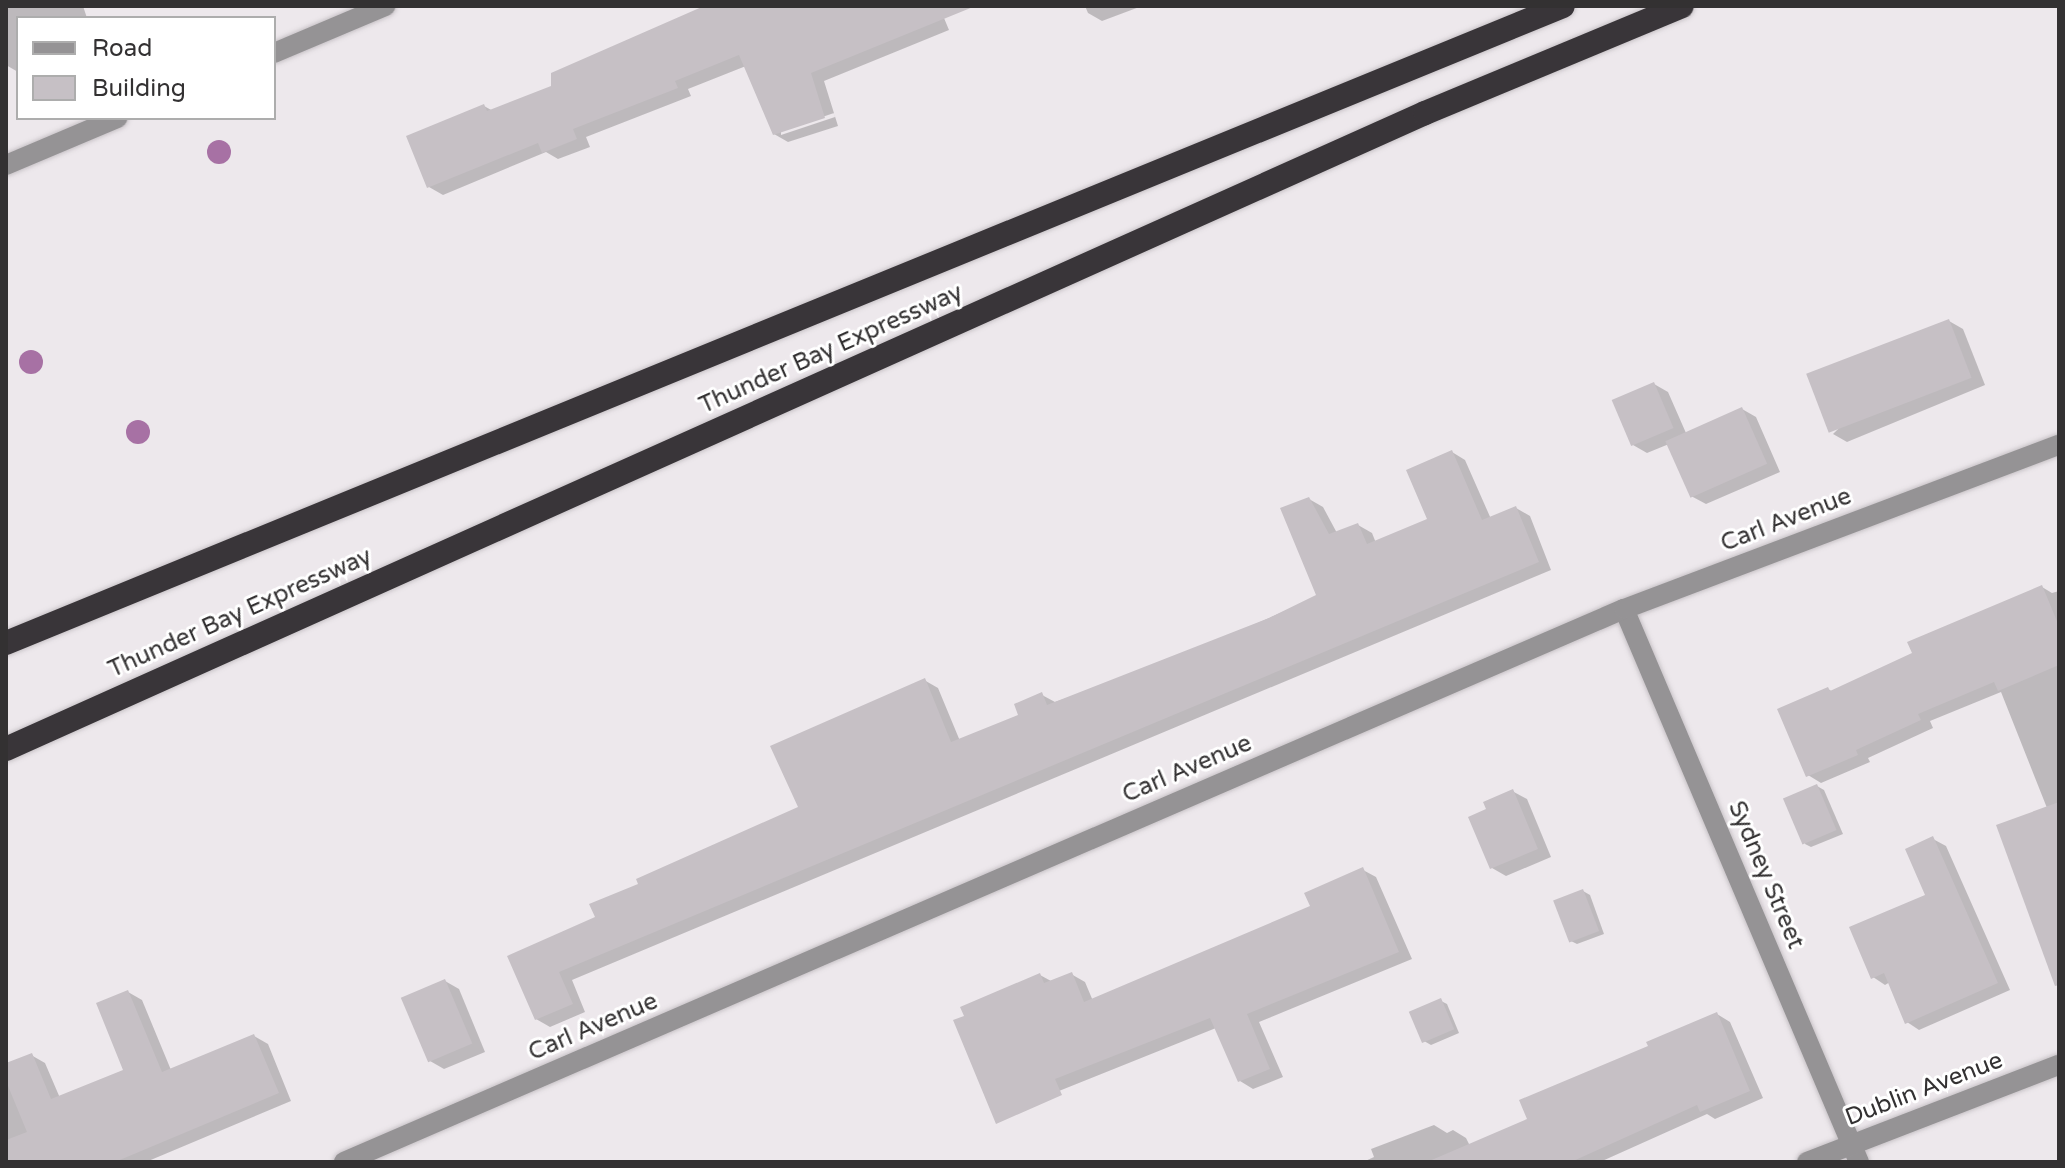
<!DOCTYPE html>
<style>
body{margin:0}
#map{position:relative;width:2065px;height:1168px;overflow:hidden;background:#ede8ec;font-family:"Varela Round",sans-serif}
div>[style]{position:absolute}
.shadow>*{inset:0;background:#0003}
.building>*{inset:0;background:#c6c0c5;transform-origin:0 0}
.roads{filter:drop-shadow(0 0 2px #c8c3c7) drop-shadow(0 0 2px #c8c3c7)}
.minor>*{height:20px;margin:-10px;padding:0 10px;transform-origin:10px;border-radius:10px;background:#959395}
.highway>*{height:24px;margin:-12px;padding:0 12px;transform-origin:12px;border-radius:12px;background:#393539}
.trees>*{width:24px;height:24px;margin:-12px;border-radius:50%;background:#a771a4}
span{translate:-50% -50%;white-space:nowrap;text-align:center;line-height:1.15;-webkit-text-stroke:6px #fff;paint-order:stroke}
.street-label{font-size:24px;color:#333132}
.frame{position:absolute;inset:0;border:8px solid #333132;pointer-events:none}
.legend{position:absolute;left:16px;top:16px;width:260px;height:104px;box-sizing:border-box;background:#fff;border:2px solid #adadad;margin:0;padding:10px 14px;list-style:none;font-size:24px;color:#333132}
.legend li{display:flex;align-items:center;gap:16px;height:40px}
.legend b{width:40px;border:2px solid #adadad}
</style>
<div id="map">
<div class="shadow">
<div style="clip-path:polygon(6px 6px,83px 6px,87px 18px,18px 18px,18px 72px,6px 65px)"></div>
<div style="clip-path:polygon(evenodd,711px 6px,939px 6px,949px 30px,824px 81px,838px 126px,788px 142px,774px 134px,746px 66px,688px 89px,691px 96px,586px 137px,590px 147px,558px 159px,546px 152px,443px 195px,429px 187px,484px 106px,493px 111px,553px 87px,644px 33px,711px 6px,834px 113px,835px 117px,781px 135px,781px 131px,834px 113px)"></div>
<div style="clip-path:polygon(1085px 6px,1142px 6px,1102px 21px,1088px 13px)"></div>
<div style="clip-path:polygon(1949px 321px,1963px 329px,1985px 385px,1847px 442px,1833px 434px)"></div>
<div style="clip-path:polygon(1654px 384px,1668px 392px,1686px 433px,1742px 409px,1756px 417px,1780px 472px,1706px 504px,1691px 496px,1669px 444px,1647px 453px,1633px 445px)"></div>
<div style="clip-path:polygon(1452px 452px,1465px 460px,1491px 519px,1516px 508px,1530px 516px,1551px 570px,572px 980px,585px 1012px,550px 1027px,536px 1019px,509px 957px,598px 918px,640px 885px,801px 808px,924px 680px,938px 688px,960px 741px,1020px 716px,1042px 695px,1055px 702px,1155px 668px,1319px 596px,1309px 499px,1323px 507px,1337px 533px,1358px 525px,1372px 533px,1376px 543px,1430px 520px)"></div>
<div style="clip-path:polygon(2042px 587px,2052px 593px,2059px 591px,2059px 963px,2047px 808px,2001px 692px,1930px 721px,1933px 728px,1868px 758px,1870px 762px,1821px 783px,1808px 775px,1828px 689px,1833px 692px,1914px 654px)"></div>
<div style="clip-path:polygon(1817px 786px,1824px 790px,1843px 834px,1811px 847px,1805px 844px)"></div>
<div style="clip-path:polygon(1512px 791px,1527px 799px,1551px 857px,1506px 876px,1492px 868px,1489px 810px)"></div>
<div style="clip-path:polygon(1933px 839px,1946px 846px,2010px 990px,1919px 1030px,1907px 1022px,1890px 982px,1885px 985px,1873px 977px,1927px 896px)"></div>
<div style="clip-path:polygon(1363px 870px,1376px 877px,1412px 959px,1259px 1022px,1283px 1077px,1253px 1089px,1240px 1081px,1216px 1028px,1004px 1113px,1040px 975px,1051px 981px,1071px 974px,1085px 982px,1093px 1001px,1313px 907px)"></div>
<div style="clip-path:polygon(1583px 891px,1590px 895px,1604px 934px,1577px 944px,1571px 941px)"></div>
<div style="clip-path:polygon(445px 981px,459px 989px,485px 1052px,444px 1069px,430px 1061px)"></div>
<div style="clip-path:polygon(128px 992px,142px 1000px,171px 1070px,254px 1036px,268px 1044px,291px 1101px,146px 1162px,6px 1162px,6px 1065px,31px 1055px,45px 1063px,60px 1098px,126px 1071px)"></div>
<div style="clip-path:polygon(1441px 1001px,1447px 1004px,1459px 1033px,1431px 1045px,1424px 1041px)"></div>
<div style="clip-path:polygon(1717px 1014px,1730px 1022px,1763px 1098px,1715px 1119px,1707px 1114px,1600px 1162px,1363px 1162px,1374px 1157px,1371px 1149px,1434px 1125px,1447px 1133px,1453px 1130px,1466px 1138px,1470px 1146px,1530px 1120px,1651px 1047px)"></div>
</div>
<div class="building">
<div style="clip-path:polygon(704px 6px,973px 7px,811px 73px,825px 118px,773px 135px,739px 55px,675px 81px,678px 88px,573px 129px,577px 139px,542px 153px,538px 143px,427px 188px,406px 136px,484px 104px,487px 111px,551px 86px,551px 73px)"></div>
<div style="left:1949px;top:319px;width:63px;height:153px;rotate:69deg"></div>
<div style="left:1654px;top:382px;width:50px;height:46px;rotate:67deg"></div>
<div style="left:1742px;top:407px;width:62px;height:84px;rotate:66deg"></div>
<div style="clip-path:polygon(1452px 450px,1482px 520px,1516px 506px,1539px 562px,559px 972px,573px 1004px,535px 1020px,507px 956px,595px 917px,589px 904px,638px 884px,636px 879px,798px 807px,770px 746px,925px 678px,951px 742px,1018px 715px,1014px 704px,1042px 692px,1047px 705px,1269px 618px,1316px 595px,1280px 508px,1309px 497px,1329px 534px,1358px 523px,1367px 544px,1427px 519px,1406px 470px)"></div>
<div style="clip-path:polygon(2042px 585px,2059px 626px,2059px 665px,1998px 691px,1994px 682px,1918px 714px,1921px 720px,1856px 750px,1858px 755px,1806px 777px,1777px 709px,1828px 687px,1830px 691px,1912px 653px,1907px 642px)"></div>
<div style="left:1817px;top:784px;width:50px;height:37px;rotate:67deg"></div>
<div style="clip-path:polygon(1513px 789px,1538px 849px,1490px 869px,1468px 817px,1486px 809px,1483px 802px)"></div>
<div style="clip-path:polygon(2059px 802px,2059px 985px,2055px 986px,1996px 825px)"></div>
<div style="clip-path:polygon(1933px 836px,1998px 983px,1905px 1024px,1884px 973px,1871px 979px,1849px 927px,1925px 895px,1905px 849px)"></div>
<div style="clip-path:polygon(1363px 867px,1399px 952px,1247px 1014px,1270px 1069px,1238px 1082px,1210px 1018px,1055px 1079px,1062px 1095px,996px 1124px,953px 1020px,964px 1016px,960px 1007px,1040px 973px,1044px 983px,1072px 972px,1084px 1002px,1310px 906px,1304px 893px)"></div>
<div style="left:1583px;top:889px;width:45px;height:32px;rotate:69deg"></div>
<div style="left:445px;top:979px;width:70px;height:48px;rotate:67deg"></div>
<div style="clip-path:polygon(128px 990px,162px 1072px,254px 1034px,279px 1093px,115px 1162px,6px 1162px,6px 1140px,27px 1132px,6px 1081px,6px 1063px,32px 1053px,51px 1099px,123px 1070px,96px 1003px)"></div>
<div style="left:1441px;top:998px;width:34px;height:35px;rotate:67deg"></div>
<div style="clip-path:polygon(1717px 1012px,1750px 1091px,1700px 1112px,1697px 1105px,1571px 1162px,1427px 1162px,1527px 1119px,1519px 1100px,1648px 1046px,1646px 1042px)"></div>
</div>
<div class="roads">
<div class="minor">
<div style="left:274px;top:53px;width:121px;rotate:-22.9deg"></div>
<div style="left:6px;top:165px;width:121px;rotate:-22.9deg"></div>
<div style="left:1624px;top:609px;width:601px;rotate:66.98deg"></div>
<div style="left:344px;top:1162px;width:1394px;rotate:-23.37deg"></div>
<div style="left:1624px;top:609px;width:465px;rotate:-20.7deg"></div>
<div style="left:1807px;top:1162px;width:270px;rotate:-21.1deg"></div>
</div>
<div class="highway">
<div style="left:6px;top:643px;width:1682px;rotate:-22.25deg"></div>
<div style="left:6px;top:749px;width:1555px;rotate:-24.14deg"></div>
<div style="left:1425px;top:113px;width:278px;rotate:-22.6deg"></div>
</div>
</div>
<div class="trees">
<div style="left:219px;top:152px"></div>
<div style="left:31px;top:362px"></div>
<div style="left:138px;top:432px"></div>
</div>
<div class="street-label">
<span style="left:831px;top:349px;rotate:-24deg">Thunder Bay Expressway</span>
<span style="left:1786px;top:520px;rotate:-21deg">Carl Avenue</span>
<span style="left:240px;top:613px;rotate:-24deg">Thunder Bay Expressway</span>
<span style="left:1187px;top:769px;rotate:-23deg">Carl Avenue</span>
<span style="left:1766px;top:875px;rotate:67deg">Sydney Street</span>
<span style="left:593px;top:1027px;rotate:-23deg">Carl Avenue</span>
<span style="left:1924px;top:1089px;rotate:-21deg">Dublin Avenue</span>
</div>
<div class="frame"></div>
<ul class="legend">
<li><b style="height:10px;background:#959395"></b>Road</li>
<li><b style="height:22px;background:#c6c0c5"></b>Building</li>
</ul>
</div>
